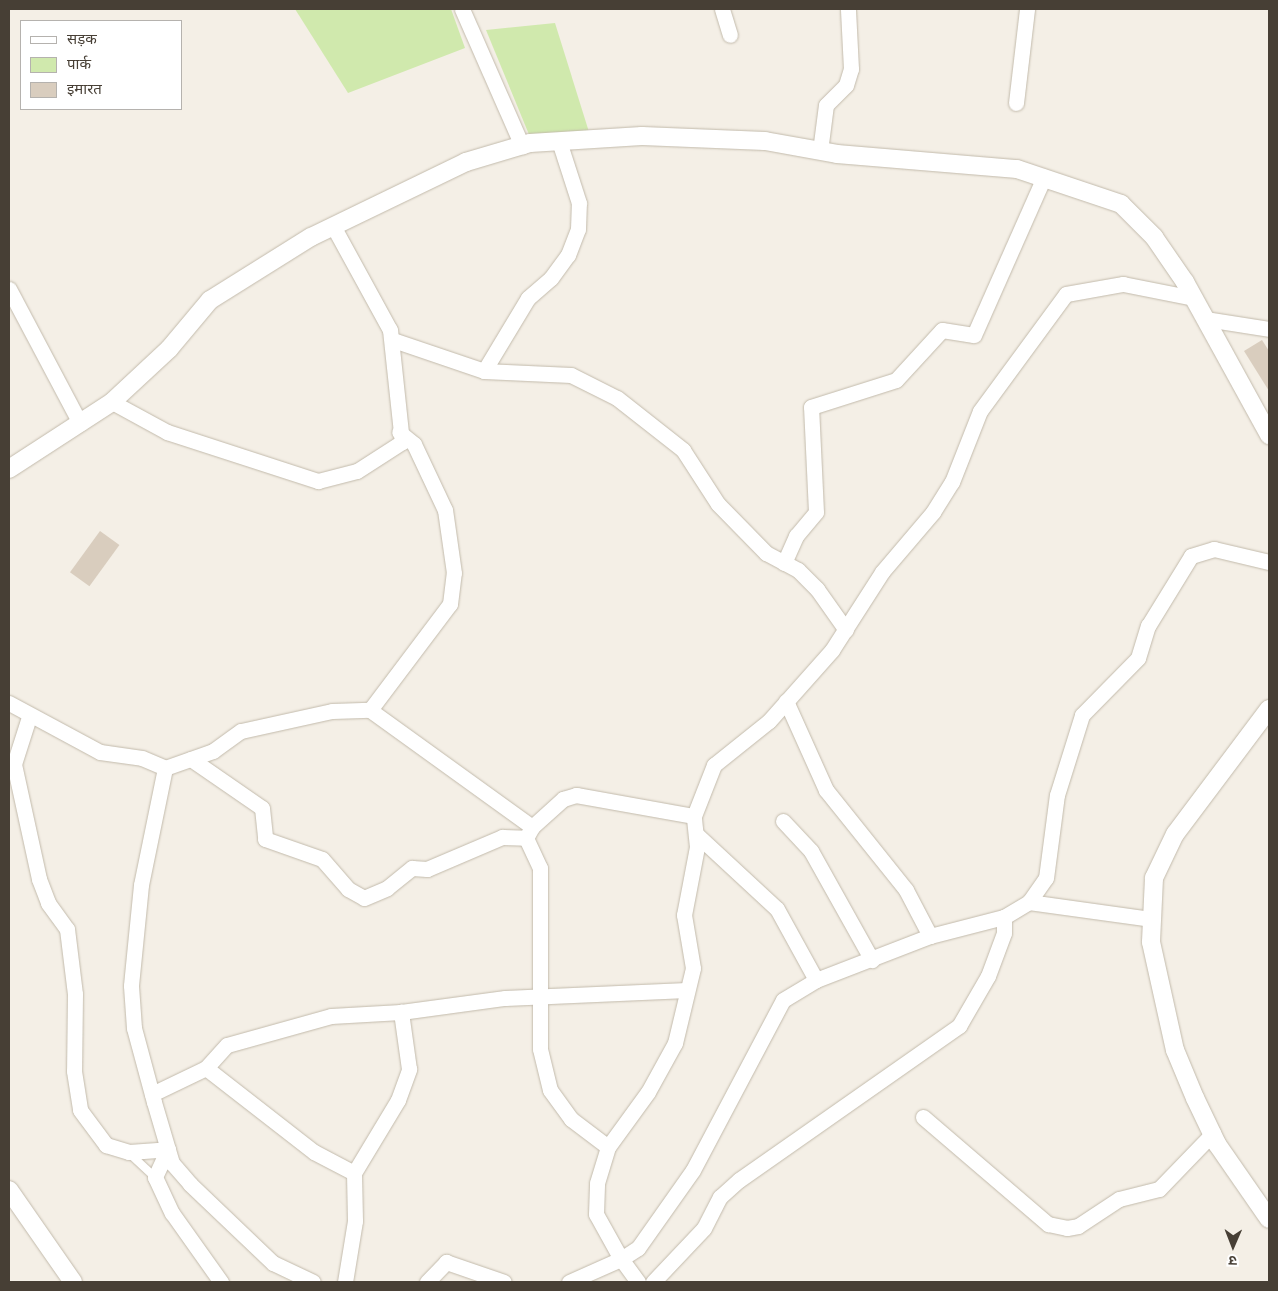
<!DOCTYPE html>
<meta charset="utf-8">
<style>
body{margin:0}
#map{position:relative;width:1278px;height:1291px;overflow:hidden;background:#f4efe6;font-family:"DejaVu Sans","Noto Sans Devanagari",sans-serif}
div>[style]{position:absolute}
.green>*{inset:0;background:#d0e9ad}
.building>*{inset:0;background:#d9cdbe;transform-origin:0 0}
.roads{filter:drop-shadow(0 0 1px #c2baab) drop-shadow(0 0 1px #c2baab)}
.service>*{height:8px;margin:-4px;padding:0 4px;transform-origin:4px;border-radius:4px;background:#fff}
.minor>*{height:15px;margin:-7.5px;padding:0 7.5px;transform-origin:7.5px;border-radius:7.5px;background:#fff}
.tertiary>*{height:18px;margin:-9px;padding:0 9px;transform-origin:9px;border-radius:9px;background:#fff}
span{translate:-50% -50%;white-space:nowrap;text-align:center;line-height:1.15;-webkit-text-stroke:4px #fff;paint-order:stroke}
.frame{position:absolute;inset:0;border:10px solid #473f35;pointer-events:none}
.legend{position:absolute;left:20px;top:20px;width:162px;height:90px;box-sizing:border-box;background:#fff;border:1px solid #b5b2ae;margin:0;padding:6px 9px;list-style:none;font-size:15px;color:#473f35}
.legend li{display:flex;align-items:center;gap:10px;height:25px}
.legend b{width:25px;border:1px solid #b5b2ae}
.north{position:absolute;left:1208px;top:1221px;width:50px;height:50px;-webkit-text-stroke:4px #fff;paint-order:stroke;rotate:181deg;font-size:14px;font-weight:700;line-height:20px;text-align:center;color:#473f35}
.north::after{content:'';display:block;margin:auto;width:18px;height:22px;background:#473f35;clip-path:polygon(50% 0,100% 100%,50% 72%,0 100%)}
</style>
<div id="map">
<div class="green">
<div style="clip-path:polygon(295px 9px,451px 9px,465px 48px,348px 93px)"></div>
<div style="clip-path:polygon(555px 23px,589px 132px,530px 137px,486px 30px)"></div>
</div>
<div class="building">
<div style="clip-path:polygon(1262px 340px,1269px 351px,1269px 391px,1244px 351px)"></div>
<div style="left:100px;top:531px;width:24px;height:51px;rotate:36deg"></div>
</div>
<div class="roads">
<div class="service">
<div style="left:129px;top:1153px;width:35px;rotate:43deg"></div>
</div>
<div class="minor">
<div style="left:462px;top:9px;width:150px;rotate:66.3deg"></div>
<div style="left:722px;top:9px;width:27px;rotate:73deg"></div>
<div style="left:1016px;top:103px;width:95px;rotate:-83.3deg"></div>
<div style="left:820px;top:151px;width:46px;rotate:-82.6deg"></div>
<div style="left:826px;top:105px;width:28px;rotate:-45deg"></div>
<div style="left:846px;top:85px;width:17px;rotate:-73deg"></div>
<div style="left:851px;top:69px;width:60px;rotate:-92.9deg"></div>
<div style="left:9px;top:289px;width:152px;rotate:62.1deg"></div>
<div style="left:1206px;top:319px;width:64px;rotate:9deg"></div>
<div style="left:393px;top:340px;width:96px;rotate:18.8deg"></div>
<div style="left:484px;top:371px;width:87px;rotate:2.6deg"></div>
<div style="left:571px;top:375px;width:51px;rotate:26.6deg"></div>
<div style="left:617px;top:398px;width:84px;rotate:38.2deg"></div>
<div style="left:683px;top:450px;width:64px;rotate:57.1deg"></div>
<div style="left:718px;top:504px;width:69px;rotate:45.6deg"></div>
<div style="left:766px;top:553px;width:36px;rotate:28deg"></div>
<div style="left:798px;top:570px;width:27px;rotate:45deg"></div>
<div style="left:817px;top:589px;width:50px;rotate:54.7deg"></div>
<div style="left:484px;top:371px;width:85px;rotate:-58.9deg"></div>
<div style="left:528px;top:298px;width:30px;rotate:-41deg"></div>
<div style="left:551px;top:278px;width:29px;rotate:-54deg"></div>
<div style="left:568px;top:255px;width:28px;rotate:-69deg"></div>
<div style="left:578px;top:229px;width:26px;rotate:-88deg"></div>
<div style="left:579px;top:203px;width:65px;rotate:-107.9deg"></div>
<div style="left:112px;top:402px;width:63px;rotate:28.6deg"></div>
<div style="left:167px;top:432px;width:159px;rotate:18deg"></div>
<div style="left:318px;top:481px;width:40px;rotate:-14.4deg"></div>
<div style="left:357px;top:471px;width:54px;rotate:-32.8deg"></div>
<div style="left:402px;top:442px;width:113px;rotate:-96.1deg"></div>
<div style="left:390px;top:330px;width:119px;rotate:-118.7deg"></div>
<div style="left:784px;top:563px;width:30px;rotate:-66deg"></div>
<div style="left:796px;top:536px;width:31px;rotate:-50deg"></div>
<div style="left:816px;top:512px;width:105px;rotate:-92.7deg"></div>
<div style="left:811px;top:407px;width:89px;rotate:-17.6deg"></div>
<div style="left:896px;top:380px;width:68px;rotate:-47.4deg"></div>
<div style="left:942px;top:330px;width:32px;rotate:9deg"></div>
<div style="left:974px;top:335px;width:173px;rotate:-66.1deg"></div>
<div style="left:786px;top:701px;width:98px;rotate:65.8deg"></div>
<div style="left:826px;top:790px;width:128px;rotate:51.3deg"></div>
<div style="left:906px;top:890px;width:52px;rotate:62.4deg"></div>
<div style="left:9px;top:703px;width:103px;rotate:28.3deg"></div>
<div style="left:100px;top:752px;width:42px;rotate:8.1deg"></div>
<div style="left:142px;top:758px;width:25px;rotate:23deg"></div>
<div style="left:165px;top:768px;width:51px;rotate:-19.5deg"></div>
<div style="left:213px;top:751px;width:34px;rotate:-36deg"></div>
<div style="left:241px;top:731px;width:93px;rotate:-12.4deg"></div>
<div style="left:332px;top:711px;width:38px;rotate:-2deg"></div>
<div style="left:370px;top:710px;width:133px;rotate:-53deg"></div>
<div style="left:450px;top:604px;width:31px;rotate:-83deg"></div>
<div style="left:454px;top:573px;width:64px;rotate:-98.1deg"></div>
<div style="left:445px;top:510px;width:73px;rotate:-115.2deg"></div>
<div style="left:414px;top:444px;width:19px;rotate:-141deg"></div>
<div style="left:370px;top:710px;width:200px;rotate:35.8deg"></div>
<div style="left:532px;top:827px;width:42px;rotate:-42.1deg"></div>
<div style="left:563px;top:799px;width:14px;rotate:-17deg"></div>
<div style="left:576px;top:795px;width:120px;rotate:10.1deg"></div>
<div style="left:29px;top:717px;width:49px;rotate:107.7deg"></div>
<div style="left:14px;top:764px;width:118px;rotate:77.7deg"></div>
<div style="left:39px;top:879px;width:26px;rotate:69deg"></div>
<div style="left:48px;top:903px;width:32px;rotate:54deg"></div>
<div style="left:67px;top:929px;width:65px;rotate:83deg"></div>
<div style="left:75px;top:994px;width:77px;rotate:90.7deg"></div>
<div style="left:74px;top:1071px;width:39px;rotate:81deg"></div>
<div style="left:80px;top:1110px;width:44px;rotate:53.4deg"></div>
<div style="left:106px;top:1145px;width:24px;rotate:17deg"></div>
<div style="left:129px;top:1152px;width:39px;rotate:-4deg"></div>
<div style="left:191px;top:759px;width:86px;rotate:34.6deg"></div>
<div style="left:262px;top:808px;width:31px;rotate:84deg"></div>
<div style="left:265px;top:839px;width:60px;rotate:19.3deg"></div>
<div style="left:322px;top:859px;width:40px;rotate:49deg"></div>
<div style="left:348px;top:889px;width:18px;rotate:29deg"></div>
<div style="left:364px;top:898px;width:25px;rotate:-23deg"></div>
<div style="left:387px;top:888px;width:32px;rotate:-39deg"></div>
<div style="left:412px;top:868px;width:15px;rotate:4deg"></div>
<div style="left:427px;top:869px;width:82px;rotate:-23.1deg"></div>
<div style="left:502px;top:837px;width:24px;rotate:2deg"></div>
<div style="left:526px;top:838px;width:13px;rotate:-61deg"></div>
<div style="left:165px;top:768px;width:119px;rotate:101.6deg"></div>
<div style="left:141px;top:885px;width:101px;rotate:95.7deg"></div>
<div style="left:131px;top:986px;width:42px;rotate:85.9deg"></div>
<div style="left:134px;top:1028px;width:77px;rotate:74.9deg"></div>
<div style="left:154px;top:1102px;width:64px;rotate:73.6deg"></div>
<div style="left:172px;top:1163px;width:28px;rotate:49deg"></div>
<div style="left:190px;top:1184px;width:115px;rotate:43.6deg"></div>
<div style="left:273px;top:1263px;width:44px;rotate:25.4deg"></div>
<div style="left:783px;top:821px;width:41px;rotate:47deg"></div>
<div style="left:811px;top:851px;width:125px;rotate:60.8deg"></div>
<div style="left:696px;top:834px;width:110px;rotate:42.8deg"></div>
<div style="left:777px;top:909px;width:81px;rotate:61.2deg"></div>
<div style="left:526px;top:838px;width:33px;rotate:65deg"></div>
<div style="left:540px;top:868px;width:181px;rotate:90deg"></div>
<div style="left:540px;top:1049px;width:42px;rotate:76.3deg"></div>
<div style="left:550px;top:1090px;width:36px;rotate:54deg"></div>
<div style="left:571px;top:1119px;width:46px;rotate:37.1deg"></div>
<div style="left:1029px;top:902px;width:124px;rotate:7.9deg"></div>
<div style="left:206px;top:1068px;width:137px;rotate:37.9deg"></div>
<div style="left:314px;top:1152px;width:45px;rotate:27.7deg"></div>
<div style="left:152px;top:1094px;width:60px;rotate:-25.7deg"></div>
<div style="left:206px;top:1068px;width:31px;rotate:-48deg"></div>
<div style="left:227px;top:1045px;width:108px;rotate:-15.6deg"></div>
<div style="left:331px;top:1016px;width:70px;rotate:-3.3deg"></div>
<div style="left:923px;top:1117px;width:165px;rotate:40.6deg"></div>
<div style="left:1048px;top:1224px;width:19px;rotate:12deg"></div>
<div style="left:1067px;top:1228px;width:11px;rotate:-10deg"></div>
<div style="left:1078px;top:1226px;width:49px;rotate:-33.4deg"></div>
<div style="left:1119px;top:1199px;width:41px;rotate:-14deg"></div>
<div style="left:1159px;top:1189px;width:78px;rotate:-46deg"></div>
<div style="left:168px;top:1149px;width:31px;rotate:115deg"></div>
<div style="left:155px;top:1177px;width:40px;rotate:65deg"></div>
<div style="left:172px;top:1213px;width:85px;rotate:54.6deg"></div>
<div style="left:345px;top:1282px;width:62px;rotate:-80.7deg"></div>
<div style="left:355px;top:1221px;width:48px;rotate:-91.2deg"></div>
<div style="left:354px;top:1173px;width:85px;rotate:-58.9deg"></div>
<div style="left:398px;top:1100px;width:33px;rotate:-70deg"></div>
<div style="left:409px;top:1069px;width:58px;rotate:-98deg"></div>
<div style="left:401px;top:1012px;width:105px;rotate:-7.7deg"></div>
<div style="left:505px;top:998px;width:182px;rotate:-2.5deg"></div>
<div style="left:427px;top:1282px;width:28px;rotate:-46deg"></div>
<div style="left:446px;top:1262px;width:61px;rotate:19deg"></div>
<div style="left:569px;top:1282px;width:57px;rotate:-23.9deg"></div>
<div style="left:621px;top:1259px;width:51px;rotate:-119.1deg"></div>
<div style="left:596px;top:1214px;width:31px;rotate:-88deg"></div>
<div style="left:597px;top:1183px;width:38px;rotate:-73deg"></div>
<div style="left:608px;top:1147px;width:68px;rotate:-54deg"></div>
<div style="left:648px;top:1092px;width:56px;rotate:-61.1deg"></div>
<div style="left:675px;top:1043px;width:77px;rotate:-76.5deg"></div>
<div style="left:693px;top:968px;width:54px;rotate:-99.6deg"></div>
<div style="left:684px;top:915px;width:69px;rotate:-79.2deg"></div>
<div style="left:697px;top:847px;width:31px;rotate:-96deg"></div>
<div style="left:694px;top:816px;width:55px;rotate:-68.6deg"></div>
<div style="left:714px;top:765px;width:70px;rotate:-38.7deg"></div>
<div style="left:769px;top:721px;width:95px;rotate:-48.4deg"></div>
<div style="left:832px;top:650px;width:93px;rotate:-57.3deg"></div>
<div style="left:882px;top:572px;width:79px;rotate:-49.6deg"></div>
<div style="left:933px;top:512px;width:36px;rotate:-58deg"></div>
<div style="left:952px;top:482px;width:76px;rotate:-68.5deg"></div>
<div style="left:980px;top:411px;width:145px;rotate:-53.7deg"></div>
<div style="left:1066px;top:294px;width:58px;rotate:-10deg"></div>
<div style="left:1123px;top:284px;width:72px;rotate:11.2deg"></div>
<div style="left:638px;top:1282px;width:29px;rotate:-126deg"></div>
<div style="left:621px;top:1259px;width:20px;rotate:-33deg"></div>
<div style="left:638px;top:1248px;width:95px;rotate:-54.8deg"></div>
<div style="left:693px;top:1170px;width:192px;rotate:-62.1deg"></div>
<div style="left:783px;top:1000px;width:39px;rotate:-31deg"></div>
<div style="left:816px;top:980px;width:122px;rotate:-21.1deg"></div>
<div style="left:930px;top:936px;width:76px;rotate:-14.4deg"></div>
<div style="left:1004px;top:917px;width:29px;rotate:-31deg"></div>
<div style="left:1029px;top:902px;width:29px;rotate:-55deg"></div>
<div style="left:1046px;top:878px;width:84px;rotate:-82.5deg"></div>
<div style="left:1057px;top:795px;width:84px;rotate:-72.6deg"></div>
<div style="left:1082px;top:715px;width:80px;rotate:-45.5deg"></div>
<div style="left:1138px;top:658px;width:34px;rotate:-73deg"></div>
<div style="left:1148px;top:626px;width:82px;rotate:-58.4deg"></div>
<div style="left:1191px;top:556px;width:24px;rotate:-17deg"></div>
<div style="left:1214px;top:549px;width:57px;rotate:13.3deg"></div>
<div style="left:653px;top:1282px;width:74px;rotate:-46.6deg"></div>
<div style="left:704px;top:1228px;width:35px;rotate:-63deg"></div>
<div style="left:720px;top:1197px;width:25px;rotate:-42deg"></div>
<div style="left:739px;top:1180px;width:269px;rotate:-35deg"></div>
<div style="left:959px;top:1026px;width:58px;rotate:-59.9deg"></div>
<div style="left:988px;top:976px;width:46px;rotate:-69.6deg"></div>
<div style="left:1004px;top:933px;width:16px;rotate:-90deg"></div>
</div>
<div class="tertiary">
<div style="left:9px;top:469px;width:123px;rotate:-33deg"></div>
<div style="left:112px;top:402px;width:78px;rotate:-42.9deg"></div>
<div style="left:169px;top:349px;width:64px;rotate:-50.1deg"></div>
<div style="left:210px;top:300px;width:119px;rotate:-32deg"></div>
<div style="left:311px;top:237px;width:172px;rotate:-25.8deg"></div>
<div style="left:466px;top:162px;width:67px;rotate:-16.5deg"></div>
<div style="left:530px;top:143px;width:112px;rotate:-3.6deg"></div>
<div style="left:642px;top:136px;width:123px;rotate:2.3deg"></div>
<div style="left:765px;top:141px;width:73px;rotate:10.2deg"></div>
<div style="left:837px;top:154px;width:181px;rotate:4.8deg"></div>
<div style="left:1017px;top:169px;width:110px;rotate:18.6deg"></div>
<div style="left:1121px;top:204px;width:47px;rotate:45deg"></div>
<div style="left:1154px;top:237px;width:55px;rotate:55.4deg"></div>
<div style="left:1185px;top:282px;width:175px;rotate:61.2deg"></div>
<div style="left:1269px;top:709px;width:156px;rotate:126.9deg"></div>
<div style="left:1175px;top:834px;width:49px;rotate:115.5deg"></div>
<div style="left:1154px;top:878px;width:64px;rotate:92.7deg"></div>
<div style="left:1151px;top:942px;width:111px;rotate:77.5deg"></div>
<div style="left:1175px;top:1050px;width:52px;rotate:67.4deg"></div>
<div style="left:1195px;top:1098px;width:51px;rotate:64.4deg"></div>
<div style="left:1217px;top:1144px;width:91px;rotate:55.3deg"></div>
<div style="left:9px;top:1190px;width:112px;rotate:55.2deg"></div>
</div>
</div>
<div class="frame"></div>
<ul class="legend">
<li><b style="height:6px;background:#fff"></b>सड़क</li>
<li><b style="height:14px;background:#d0e9ad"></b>पार्क</li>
<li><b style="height:14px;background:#d9cdbe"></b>इमारत</li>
</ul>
<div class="north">उ</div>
</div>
